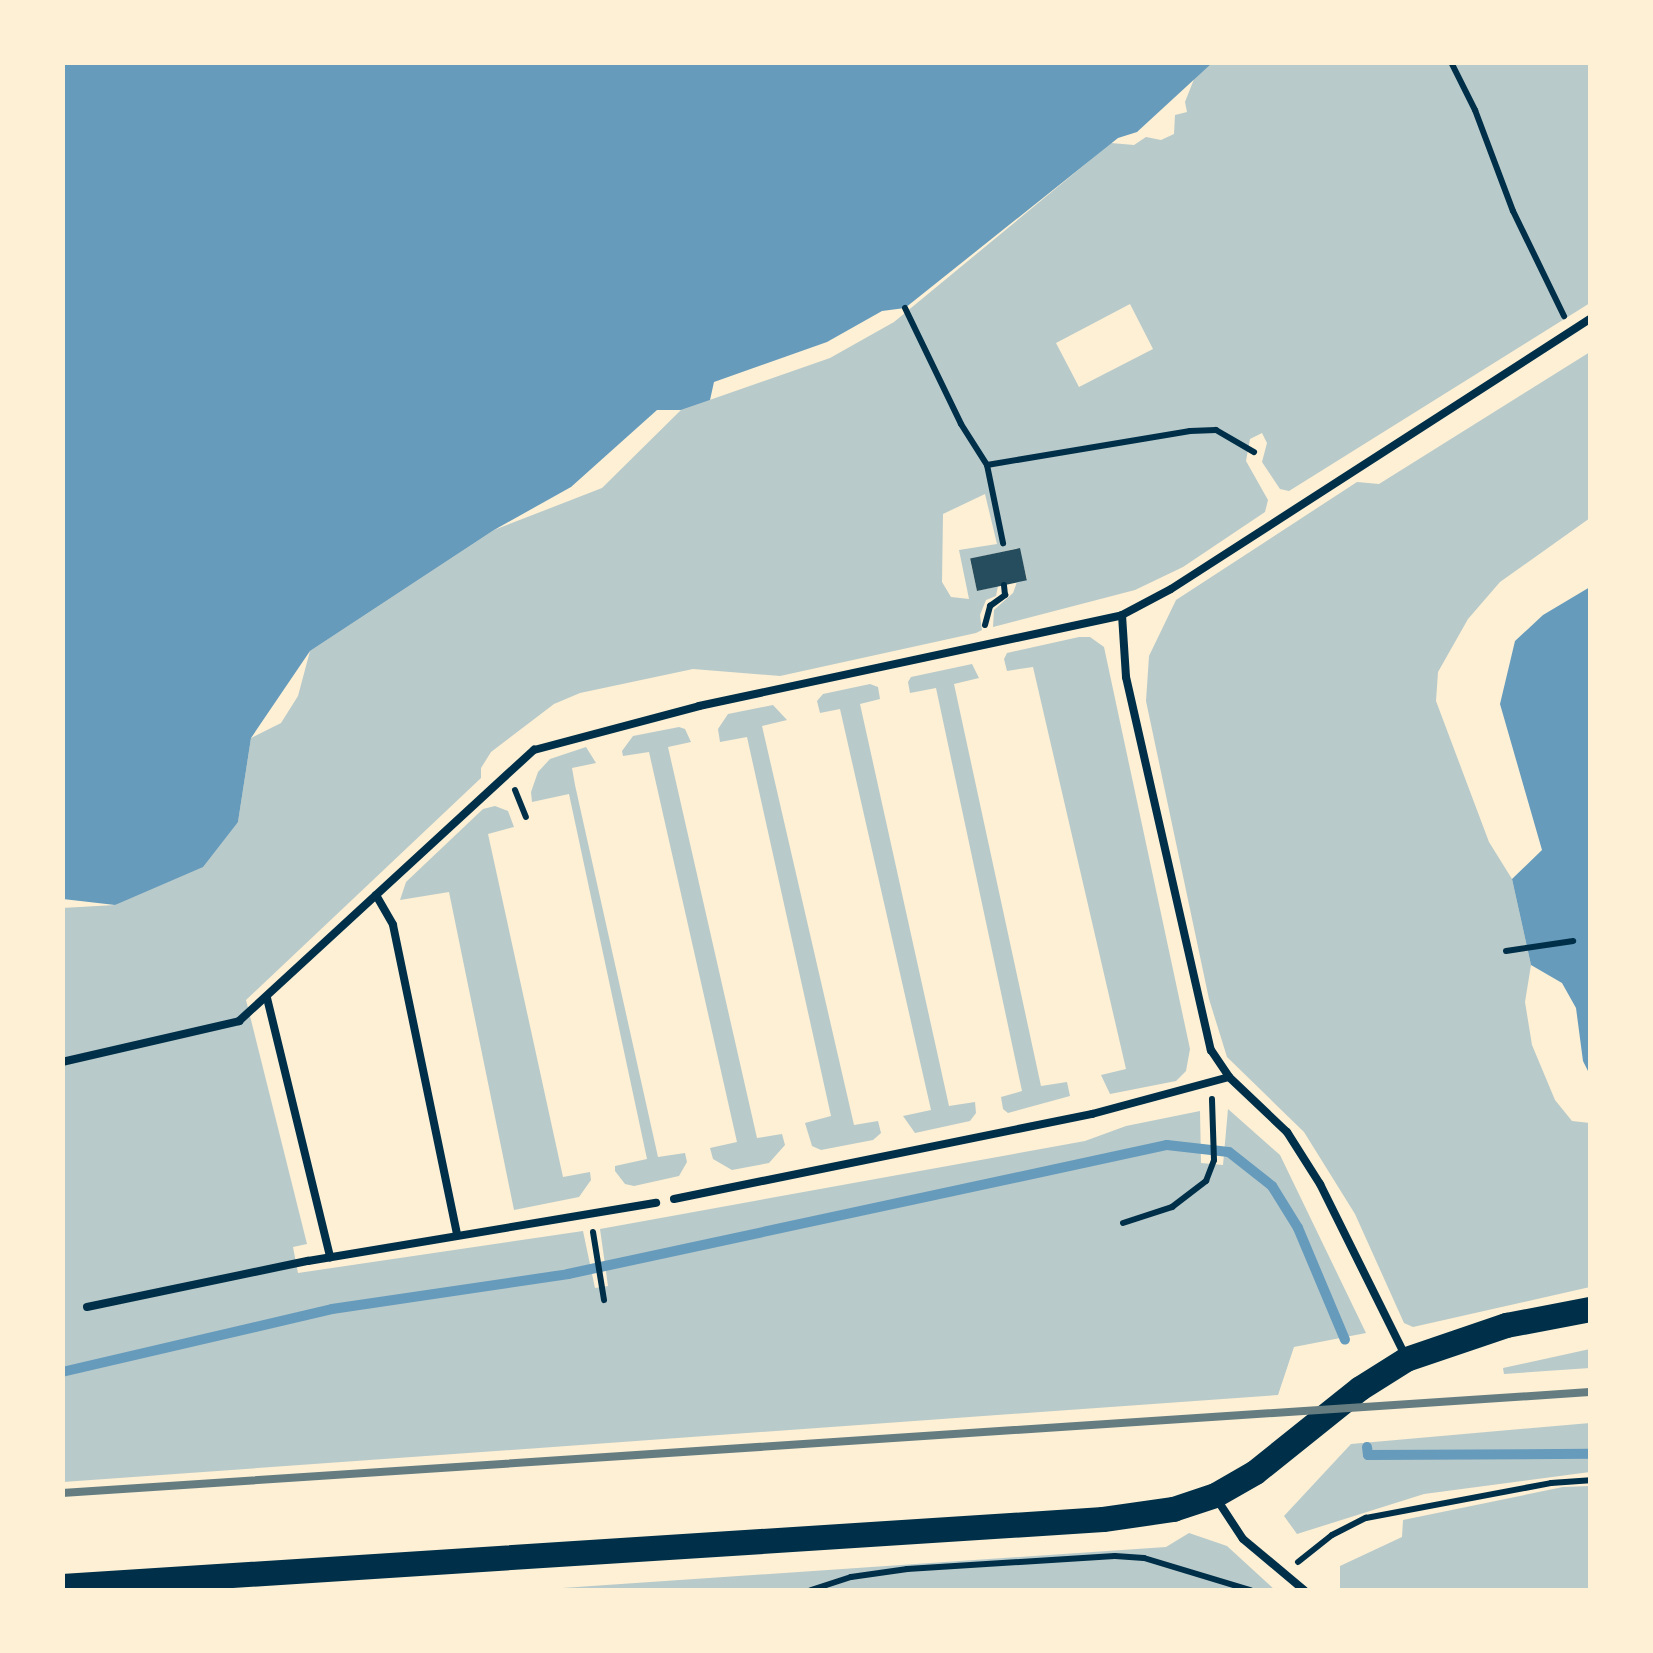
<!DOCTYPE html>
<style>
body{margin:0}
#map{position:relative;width:1653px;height:1653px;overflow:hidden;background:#fdf0d5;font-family:Karla,sans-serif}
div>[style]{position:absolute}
.green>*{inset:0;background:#b9caca}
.water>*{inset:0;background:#669bbc}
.stream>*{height:10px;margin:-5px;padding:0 5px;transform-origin:5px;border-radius:5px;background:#669bbc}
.building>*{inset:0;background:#264d5e;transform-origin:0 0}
.path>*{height:6px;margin:-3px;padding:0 3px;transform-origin:3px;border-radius:3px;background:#003049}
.service>*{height:8px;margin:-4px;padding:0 4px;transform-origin:4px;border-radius:4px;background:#003049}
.primary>*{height:25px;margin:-12.5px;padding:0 12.5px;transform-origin:12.5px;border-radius:12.5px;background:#003049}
.rail>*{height:8px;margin:-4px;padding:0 4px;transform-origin:4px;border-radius:4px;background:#657d81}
span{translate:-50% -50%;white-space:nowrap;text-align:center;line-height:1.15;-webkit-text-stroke:8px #fdf0d5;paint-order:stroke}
.frame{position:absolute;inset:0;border:65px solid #fdf0d5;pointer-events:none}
</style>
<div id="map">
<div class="green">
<div style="clip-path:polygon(evenodd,1212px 63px,1590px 63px,1590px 303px,1289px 491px,1280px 489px,1262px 462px,1267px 443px,1262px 433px,1250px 439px,1246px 461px,1268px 500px,1265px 512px,1183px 567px,1135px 590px,993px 627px,994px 610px,1013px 593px,1017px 582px,1027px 579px,1019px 548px,970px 559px,977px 591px,998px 586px,996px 596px,986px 600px,980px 615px,982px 630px,976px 633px,780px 676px,693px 669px,580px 693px,554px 704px,491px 752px,481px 768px,481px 778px,246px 1000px,307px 1244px,293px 1247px,298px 1273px,583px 1231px,595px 1288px,608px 1286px,600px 1229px,1085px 1141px,1126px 1126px,1200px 1111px,1201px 1163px,1223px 1165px,1228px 1109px,1280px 1155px,1366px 1333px,1294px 1347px,1278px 1395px,63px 1482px,62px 908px,115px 905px,238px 822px,251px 738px,281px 723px,298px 696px,310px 651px,494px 530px,602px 488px,681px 410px,830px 358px,894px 322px,1111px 143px,1134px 145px,1146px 137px,1161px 140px,1174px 134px,1175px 115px,1187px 112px,1185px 102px,1196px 74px,1212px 63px,1130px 304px,1153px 349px,1079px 387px,1056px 343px,1130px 304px,1212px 63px,985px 494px,997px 544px,959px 550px,969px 599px,951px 597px,942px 582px,943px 514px,985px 494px)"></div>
<div style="clip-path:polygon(1590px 352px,1590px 518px,1500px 582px,1468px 619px,1438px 672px,1436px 701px,1489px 842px,1512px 879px,1531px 965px,1525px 1002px,1532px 1045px,1555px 1100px,1572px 1121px,1590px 1123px,1590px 1287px,1413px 1327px,1404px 1323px,1355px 1214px,1304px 1132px,1227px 1057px,1209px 999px,1146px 701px,1149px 656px,1176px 600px,1357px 482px,1379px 484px)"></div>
<div style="clip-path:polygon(1079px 637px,1090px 637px,1104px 647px,1190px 1049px,1186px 1071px,1176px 1081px,1110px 1094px,1101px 1075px,1126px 1069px,1033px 667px,1007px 671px,1004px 659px,1007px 653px)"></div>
<div style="clip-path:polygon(972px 664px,979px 678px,954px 684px,1041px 1086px,1067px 1082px,1070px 1096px,1008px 1113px,1003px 1109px,1001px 1097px,1022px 1091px,936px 688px,910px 693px,908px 682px,911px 677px)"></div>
<div style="clip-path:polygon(870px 684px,878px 687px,880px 699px,860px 704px,949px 1106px,975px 1102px,976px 1113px,970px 1121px,915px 1133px,903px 1116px,931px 1110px,840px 709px,820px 713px,817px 701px,823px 694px)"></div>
<div style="clip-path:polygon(773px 705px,787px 720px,762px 726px,854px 1125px,878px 1121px,881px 1133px,873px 1140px,821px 1150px,812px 1146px,805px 1123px,831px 1116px,747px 737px,720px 742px,718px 729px,728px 714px)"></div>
<div style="clip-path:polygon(679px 727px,685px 729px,691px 742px,668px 747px,757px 1138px,782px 1134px,785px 1145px,769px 1163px,732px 1170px,713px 1159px,710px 1148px,737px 1142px,649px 752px,623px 756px,622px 751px,633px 736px)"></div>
<div style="clip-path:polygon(586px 747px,596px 763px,572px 768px,575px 785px,658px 1157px,685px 1153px,687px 1162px,679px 1176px,634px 1186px,625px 1184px,615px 1171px,615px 1166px,647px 1159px,569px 794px,532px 802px,531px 792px,538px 772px,550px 759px)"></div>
<div style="clip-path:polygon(495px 806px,508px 811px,514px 827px,488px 834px,563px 1177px,590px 1172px,591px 1180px,579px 1197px,514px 1210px,449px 892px,400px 900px,406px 882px,483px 809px)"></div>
<div style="clip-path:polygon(1590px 1349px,1590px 1368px,1504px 1374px,1503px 1368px)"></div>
<div style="clip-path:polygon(1590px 1423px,1590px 1472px,1424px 1494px,1297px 1534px,1284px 1516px,1351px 1444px)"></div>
<div style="clip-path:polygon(1590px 1486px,1590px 1590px,1340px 1590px,1340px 1566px,1402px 1537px,1403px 1520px,1563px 1487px)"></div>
<div style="clip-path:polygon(1189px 1533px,1227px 1546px,1275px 1590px,533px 1590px,1166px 1547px)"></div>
</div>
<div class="water">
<div style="clip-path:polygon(63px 63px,1212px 63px,1137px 132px,1118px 138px,905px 308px,882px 311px,827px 342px,714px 382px,710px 400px,681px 410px,657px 410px,571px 487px,494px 530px,310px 651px,251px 738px,238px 822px,203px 867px,115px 905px,63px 899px)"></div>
<div style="clip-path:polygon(1590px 587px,1590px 1075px,1583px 1061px,1576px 1008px,1562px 983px,1531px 965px,1512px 879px,1542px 850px,1500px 704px,1515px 641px,1543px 615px)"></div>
</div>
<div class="stream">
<div style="left:62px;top:1372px;width:277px;rotate:-13.1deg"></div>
<div style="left:332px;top:1309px;width:239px;rotate:-8.4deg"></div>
<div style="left:568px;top:1274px;width:613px;rotate:-12.15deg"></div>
<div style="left:1167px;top:1145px;width:62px;rotate:6.4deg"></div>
<div style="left:1229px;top:1152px;width:55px;rotate:38.3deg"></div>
<div style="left:1272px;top:1186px;width:49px;rotate:58.2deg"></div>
<div style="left:1298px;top:1228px;width:121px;rotate:67.2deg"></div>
<div style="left:1367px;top:1447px;width:8px;rotate:83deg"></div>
<div style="left:1368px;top:1455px;width:222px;rotate:-0.3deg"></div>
</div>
<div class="building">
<div style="left:1020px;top:548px;width:33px;height:51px;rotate:78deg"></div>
</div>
<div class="path">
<div style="left:1451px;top:62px;width:54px;rotate:63.4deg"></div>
<div style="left:1475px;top:110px;width:108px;rotate:69.4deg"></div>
<div style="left:1513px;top:211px;width:117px;rotate:64.1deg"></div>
<div style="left:905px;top:308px;width:129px;rotate:64.2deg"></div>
<div style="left:961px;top:424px;width:49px;rotate:57.6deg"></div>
<div style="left:987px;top:465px;width:80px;rotate:78.4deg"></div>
<div style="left:987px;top:465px;width:206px;rotate:-9.5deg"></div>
<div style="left:1190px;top:431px;width:26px;rotate:-2deg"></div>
<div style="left:1216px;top:430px;width:44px;rotate:30.1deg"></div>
<div style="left:985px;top:625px;width:20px;rotate:-75deg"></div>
<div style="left:990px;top:606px;width:19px;rotate:-36deg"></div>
<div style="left:1005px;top:595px;width:10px;rotate:-96deg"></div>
<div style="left:515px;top:790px;width:29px;rotate:68deg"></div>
<div style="left:1506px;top:951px;width:68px;rotate:-8.5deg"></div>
<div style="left:1123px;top:1223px;width:52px;rotate:-18.1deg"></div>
<div style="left:1172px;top:1207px;width:43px;rotate:-37.4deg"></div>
<div style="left:1206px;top:1181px;width:22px;rotate:-69deg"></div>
<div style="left:1214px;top:1160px;width:61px;rotate:-91.9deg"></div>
<div style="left:593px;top:1232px;width:69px;rotate:80.8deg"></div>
<div style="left:1298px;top:1562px;width:43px;rotate:-38.5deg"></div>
<div style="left:1332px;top:1535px;width:38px;rotate:-27deg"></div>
<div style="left:1366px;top:1518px;width:188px;rotate:-10.7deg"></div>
<div style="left:1551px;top:1483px;width:39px;rotate:-4deg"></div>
<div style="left:811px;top:1590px;width:42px;rotate:-18deg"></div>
<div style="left:851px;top:1577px;width:57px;rotate:-8.1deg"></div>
<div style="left:907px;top:1569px;width:208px;rotate:-3.6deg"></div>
<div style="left:1115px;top:1556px;width:29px;rotate:4deg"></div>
<div style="left:1144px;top:1558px;width:111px;rotate:16.8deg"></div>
</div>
<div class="service">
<div style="left:1122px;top:615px;width:62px;rotate:86.3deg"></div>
<div style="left:1126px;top:677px;width:383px;rotate:77.2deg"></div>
<div style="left:1211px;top:1050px;width:32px;rotate:56deg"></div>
<div style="left:1229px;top:1077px;width:80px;rotate:43.5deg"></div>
<div style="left:1287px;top:1132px;width:62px;rotate:57.6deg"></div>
<div style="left:1320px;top:1184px;width:191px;rotate:63.6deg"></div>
<div style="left:376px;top:895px;width:34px;rotate:60deg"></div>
<div style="left:393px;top:925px;width:317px;rotate:78.3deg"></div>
<div style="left:267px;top:998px;width:267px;rotate:76.3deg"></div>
<div style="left:62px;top:1062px;width:182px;rotate:-13deg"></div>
<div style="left:239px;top:1021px;width:401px;rotate:-42.6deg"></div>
<div style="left:534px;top:750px;width:171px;rotate:-14.9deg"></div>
<div style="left:699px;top:706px;width:433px;rotate:-12.1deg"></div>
<div style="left:1122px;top:615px;width:55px;rotate:-28deg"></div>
<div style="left:1171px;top:589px;width:498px;rotate:-32.8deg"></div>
<div style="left:674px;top:1199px;width:427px;rotate:-11.5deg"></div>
<div style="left:1092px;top:1114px;width:142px;rotate:-15.1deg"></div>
<div style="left:87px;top:1307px;width:226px;rotate:-11.8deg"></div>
<div style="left:308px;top:1261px;width:353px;rotate:-9.5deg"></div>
<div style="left:1218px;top:1501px;width:45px;rotate:56.7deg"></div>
<div style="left:1243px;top:1539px;width:80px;rotate:39.9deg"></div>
</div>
<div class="primary">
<div style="left:62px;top:1586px;width:1043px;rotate:-3.68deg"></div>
<div style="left:1103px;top:1519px;width:71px;rotate:-8.1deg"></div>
<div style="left:1173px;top:1509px;width:44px;rotate:-18.4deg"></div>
<div style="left:1215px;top:1495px;width:46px;rotate:-29.9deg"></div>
<div style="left:1255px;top:1472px;width:134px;rotate:-38.7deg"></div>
<div style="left:1360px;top:1388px;width:54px;rotate:-32.2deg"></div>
<div style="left:1406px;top:1359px;width:106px;rotate:-18.8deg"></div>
<div style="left:1506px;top:1325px;width:86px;rotate:-10.8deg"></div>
</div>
<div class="rail">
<div style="left:62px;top:1493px;width:1531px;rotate:-3.78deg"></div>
</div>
<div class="frame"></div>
</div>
